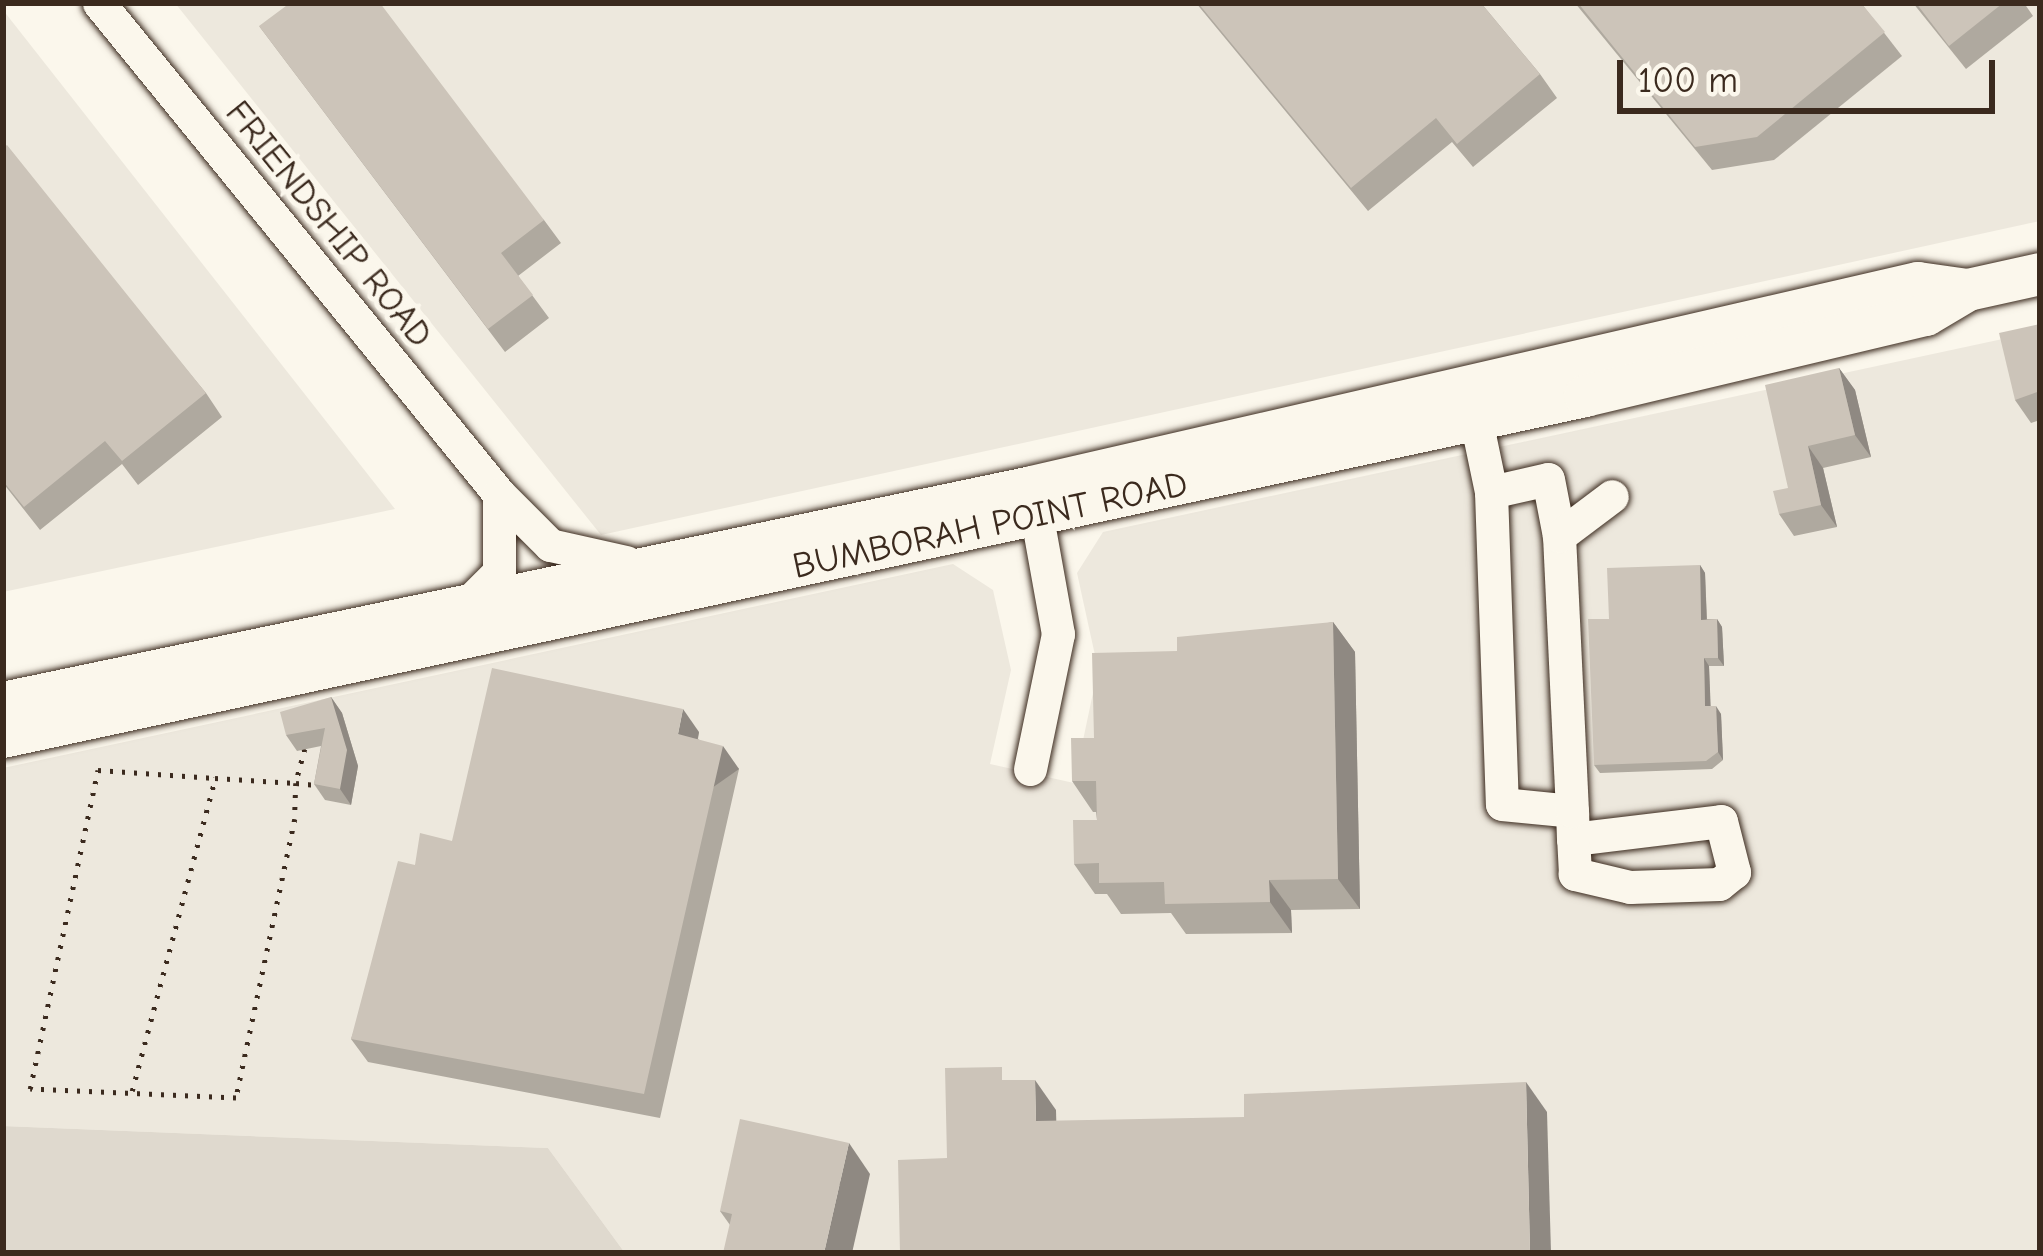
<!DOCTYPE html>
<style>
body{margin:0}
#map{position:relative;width:2043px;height:1256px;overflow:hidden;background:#fbf7ec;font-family:"Comic Neue",sans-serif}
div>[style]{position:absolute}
.built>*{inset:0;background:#ede8dd}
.green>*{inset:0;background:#dfd9ce}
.path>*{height:4.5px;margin-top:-2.25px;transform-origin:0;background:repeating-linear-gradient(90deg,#3b2a1e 0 3px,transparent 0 12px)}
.roads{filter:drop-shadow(0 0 3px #3b2a1e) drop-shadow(0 0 3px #3b2a1e)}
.minor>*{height:33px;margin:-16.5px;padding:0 16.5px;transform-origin:16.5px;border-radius:16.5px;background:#fbf7ec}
.major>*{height:42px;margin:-21px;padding:0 21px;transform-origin:21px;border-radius:21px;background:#fbf7ec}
.wall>*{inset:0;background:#afa99f}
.shaded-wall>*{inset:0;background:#8f8982;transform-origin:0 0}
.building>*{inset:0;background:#ccc4b9}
span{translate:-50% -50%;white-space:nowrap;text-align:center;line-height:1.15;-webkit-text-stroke:10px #fbf7ec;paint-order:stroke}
.street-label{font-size:36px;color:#3b2a1e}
.frame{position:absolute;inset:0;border:6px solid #3b2a1e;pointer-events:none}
.scale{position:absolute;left:1617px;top:60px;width:378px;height:54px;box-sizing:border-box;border:6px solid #3b2a1e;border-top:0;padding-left:15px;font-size:36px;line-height:42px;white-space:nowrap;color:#3b2a1e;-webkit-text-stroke:9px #fbf7ec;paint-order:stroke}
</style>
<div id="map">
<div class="built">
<div style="clip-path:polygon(175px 3px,2040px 3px,2040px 221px,601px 535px)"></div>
<div style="clip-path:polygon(3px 10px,395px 509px,3px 592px)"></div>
<div style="clip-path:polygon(2040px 331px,2040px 1253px,625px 1253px,548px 1148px,3px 1126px,3px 768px,953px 564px,993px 590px,1011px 670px,990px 764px,1074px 783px,1098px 669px,1077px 573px,1103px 532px)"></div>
</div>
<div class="green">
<div style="clip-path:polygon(3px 1126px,548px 1148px,625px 1253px,3px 1253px)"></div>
</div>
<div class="path">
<div style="left:305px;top:749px;width:35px;rotate:105deg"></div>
<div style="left:296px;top:783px;width:36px;rotate:92deg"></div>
<div style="left:295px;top:819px;width:285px;rotate:101.9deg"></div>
<div style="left:236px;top:1098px;width:206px;rotate:-177.5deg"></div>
<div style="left:30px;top:1089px;width:326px;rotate:-78deg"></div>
<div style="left:98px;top:770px;width:117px;rotate:3.9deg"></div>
<div style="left:215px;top:778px;width:81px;rotate:3.5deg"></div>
<div style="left:296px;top:783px;width:20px;rotate:6deg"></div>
<div style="left:132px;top:1091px;width:324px;rotate:-75.1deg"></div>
</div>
<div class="roads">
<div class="minor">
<div style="left:99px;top:3px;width:633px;rotate:50.83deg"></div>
<div style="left:499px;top:494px;width:72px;rotate:45deg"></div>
<div style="left:550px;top:545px;width:78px;rotate:12.6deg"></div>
<div style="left:1476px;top:420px;width:74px;rotate:78.2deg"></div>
<div style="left:1491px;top:492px;width:312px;rotate:88deg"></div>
<div style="left:1502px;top:804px;width:70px;rotate:5.7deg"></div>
<div style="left:1491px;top:492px;width:58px;rotate:-12.8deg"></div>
<div style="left:1548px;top:479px;width:58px;rotate:79.1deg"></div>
<div style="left:463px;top:608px;width:51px;rotate:-45deg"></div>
<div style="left:499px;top:572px;width:78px;rotate:-90deg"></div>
<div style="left:1030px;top:769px;width:138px;rotate:-78.3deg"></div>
<div style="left:1058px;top:634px;width:141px;rotate:-100.2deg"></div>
<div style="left:1573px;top:839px;width:149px;rotate:-6.9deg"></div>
<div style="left:1721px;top:821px;width:53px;rotate:75.7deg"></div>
<div style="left:1734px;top:872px;width:19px;rotate:141deg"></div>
<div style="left:1719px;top:884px;width:89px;rotate:178.1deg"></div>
<div style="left:1630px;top:887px;width:57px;rotate:-166.7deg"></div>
<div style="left:1575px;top:874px;width:35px;rotate:-93deg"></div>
<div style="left:1573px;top:839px;width:28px;rotate:-92deg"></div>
<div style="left:1572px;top:811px;width:275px;rotate:-92.7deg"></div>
<div style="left:1559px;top:536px;width:66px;rotate:-37deg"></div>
</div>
<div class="major">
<div style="left:3px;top:703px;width:1051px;rotate:-11.85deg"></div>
<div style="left:1032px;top:487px;width:909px;rotate:-12.97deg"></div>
<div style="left:1918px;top:283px;width:50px;rotate:8deg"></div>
<div style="left:3px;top:737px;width:1618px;rotate:-12.16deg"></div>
<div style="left:1585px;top:396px;width:350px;rotate:-13.4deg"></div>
<div style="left:1926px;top:315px;width:49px;rotate:-30.8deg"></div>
<div style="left:1968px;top:290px;width:74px;rotate:-12.5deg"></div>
</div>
</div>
<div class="wall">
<div style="clip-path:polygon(1196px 3px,1481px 3px,1540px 74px,1557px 98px,1473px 167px,1452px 142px,1368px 211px)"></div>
<div style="clip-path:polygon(1575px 3px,1861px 3px,1902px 56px,1774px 160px,1712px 170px)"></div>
<div style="clip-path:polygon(1913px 3px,2024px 3px,2033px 16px,1966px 69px)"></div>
<div style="clip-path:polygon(259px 26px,544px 220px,561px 243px,518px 276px,549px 318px,505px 352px)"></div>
<div style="clip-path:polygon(3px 148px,206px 393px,222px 417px,138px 485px,122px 464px,40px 530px,3px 483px)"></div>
<div style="clip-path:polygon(2040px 324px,2040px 420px,2031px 423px,2015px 400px)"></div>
<div style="clip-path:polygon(1839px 368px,1855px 390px,1871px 457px,1823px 468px,1837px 527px,1794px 536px,1779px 514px)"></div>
<div style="clip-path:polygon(1700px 565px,1705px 573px,1707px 619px,1717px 619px,1722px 627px,1724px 666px,1709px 666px,1710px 706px,1721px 714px,1723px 760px,1712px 769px,1600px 773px,1594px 765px,1609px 619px)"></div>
<div style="clip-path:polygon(1333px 622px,1355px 652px,1360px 909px,1291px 910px,1292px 933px,1186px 934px,1171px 913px,1121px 914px,1107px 894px,1095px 894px,1074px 864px,1097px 820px,1096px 812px,1093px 812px,1072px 781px,1094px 738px,1177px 651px)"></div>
<div style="clip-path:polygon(331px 697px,342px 713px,358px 766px,351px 805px,325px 800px,314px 784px,321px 746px,297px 751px,286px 735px)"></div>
<div style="clip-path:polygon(699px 732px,698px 739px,739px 769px,660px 1118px,368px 1062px,351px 1039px,415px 865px,452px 841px)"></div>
<div style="clip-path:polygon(870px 1174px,730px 1225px,720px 1211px)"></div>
</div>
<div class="shaded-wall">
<div style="clip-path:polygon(1839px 368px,1855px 390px,1871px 457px,1855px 435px)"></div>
<div style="clip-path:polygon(1808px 446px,1823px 468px,1837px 527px,1821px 505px)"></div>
<div style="clip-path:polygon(1700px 565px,1705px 573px,1707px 628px,1701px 620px)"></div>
<div style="clip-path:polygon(1717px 619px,1722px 627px,1724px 666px,1718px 658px)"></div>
<div style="clip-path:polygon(1333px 622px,1355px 652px,1360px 909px,1338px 879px)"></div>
<div style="clip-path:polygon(1704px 658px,1709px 666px,1711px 714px,1705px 706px)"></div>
<div style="clip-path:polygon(331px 697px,342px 713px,358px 766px,351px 805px,340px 789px)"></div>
<div style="clip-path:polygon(1716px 706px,1721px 714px,1723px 760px,1718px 752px)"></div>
<div style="clip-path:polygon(683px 709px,699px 732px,694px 757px,678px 734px)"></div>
<div style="left:723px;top:746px;width:28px;height:357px;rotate:55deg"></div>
<div style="clip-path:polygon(1269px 880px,1291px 910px,1292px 933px,1270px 902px)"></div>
<div style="clip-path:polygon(1035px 1080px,1056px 1110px,1057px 1151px,1036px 1121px)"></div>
<div style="clip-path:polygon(1526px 1082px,1547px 1112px,1551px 1253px,1531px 1253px,1530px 1251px)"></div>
<div style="clip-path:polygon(849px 1143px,870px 1174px,852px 1253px,824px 1253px)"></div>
</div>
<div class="building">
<div style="clip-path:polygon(290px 3px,380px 3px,544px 220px,501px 253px,533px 295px,488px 329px,259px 26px)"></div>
<div style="clip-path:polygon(1198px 3px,1481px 3px,1540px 74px,1457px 144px,1436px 118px,1351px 188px)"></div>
<div style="clip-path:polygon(1578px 3px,1861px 3px,1885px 32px,1757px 137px,1695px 147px)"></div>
<div style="clip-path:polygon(1916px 3px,2003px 3px,1949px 46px)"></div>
<div style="clip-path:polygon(7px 145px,206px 393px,122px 461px,105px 441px,24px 507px,3px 481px,3px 148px)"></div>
<div style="clip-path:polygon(2040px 324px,2040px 391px,2015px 400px,1999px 333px)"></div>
<div style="clip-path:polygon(1839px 368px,1855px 435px,1808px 446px,1821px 505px,1779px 514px,1773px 491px,1788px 488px,1765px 385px)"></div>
<div style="clip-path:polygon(1700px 565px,1701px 620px,1717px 619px,1718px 658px,1704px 658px,1705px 706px,1716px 706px,1718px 752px,1706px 761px,1594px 765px,1588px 619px,1609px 619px,1607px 568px)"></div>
<div style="clip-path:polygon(1333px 622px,1338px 879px,1269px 880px,1270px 902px,1165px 904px,1164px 882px,1099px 883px,1099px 863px,1074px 864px,1073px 820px,1097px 820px,1096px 781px,1072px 781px,1071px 738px,1094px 738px,1092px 653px,1177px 651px,1177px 637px)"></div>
<div style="clip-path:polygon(492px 668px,683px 709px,678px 734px,723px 746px,644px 1094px,351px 1039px,398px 861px,415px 865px,420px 833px,452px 841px)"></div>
<div style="clip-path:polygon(331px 697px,347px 750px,340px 789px,314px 784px,325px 728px,286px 735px,280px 712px)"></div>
<div style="clip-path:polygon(1002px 1067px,1002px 1080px,1035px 1080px,1036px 1121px,1244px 1117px,1244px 1094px,1526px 1082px,1530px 1251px,1515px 1253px,900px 1253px,898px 1160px,947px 1158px,945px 1068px)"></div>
<div style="clip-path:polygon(740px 1119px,849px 1143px,824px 1253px,723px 1253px,732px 1214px,720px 1211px)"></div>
</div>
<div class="street-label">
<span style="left:329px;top:224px;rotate:51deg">FRIENDSHIP ROAD</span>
<span style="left:990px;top:525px;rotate:-12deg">BUMBORAH POINT ROAD</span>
</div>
<div class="frame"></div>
<div class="scale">100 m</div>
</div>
